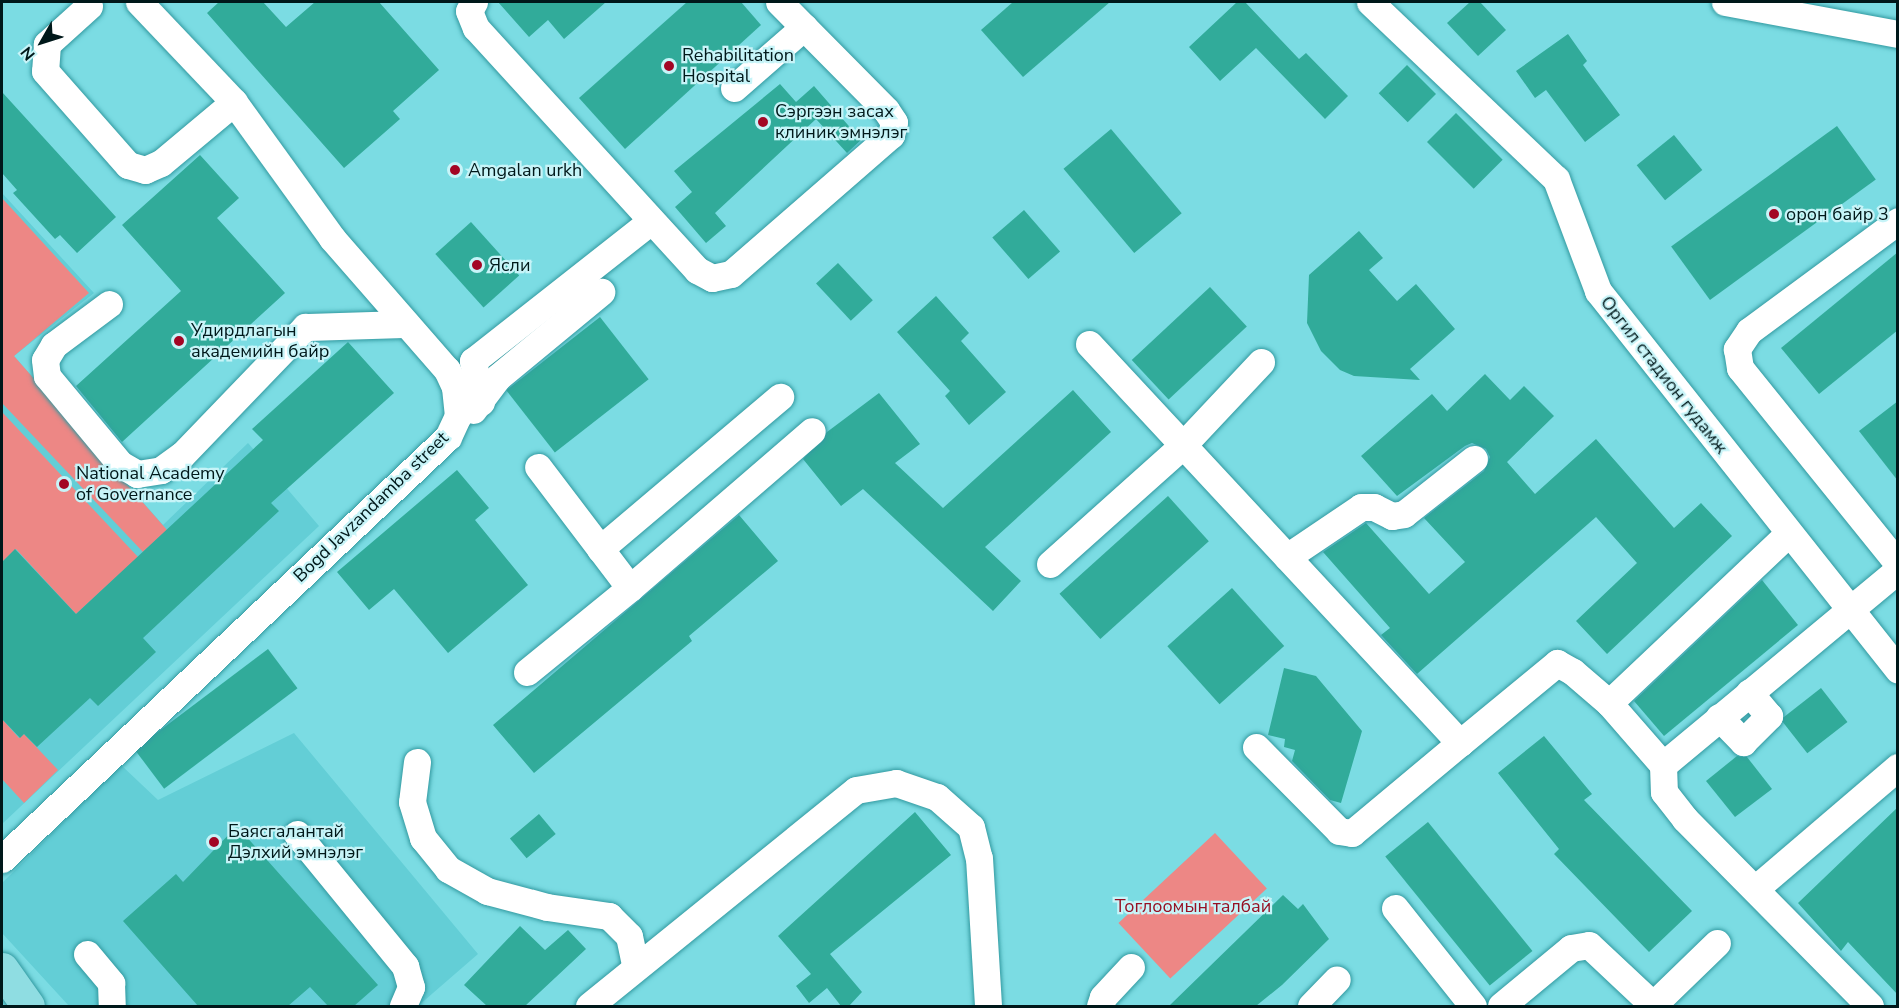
<!DOCTYPE html>
<meta charset="utf-8">
<style>
body{margin:0}
#map{position:relative;width:1899px;height:1008px;overflow:hidden;background:#7bdce3;font-family:"Nunito Sans",sans-serif}
div>[style]{position:absolute}
.built>*{inset:0;background:#63ced6}
.green>*{inset:0;background:#ed8785;transform-origin:0 0}
.building>*{inset:0;background:#31ab9a;transform-origin:0 0}
.roads{filter:drop-shadow(0 0 2px #3299a0) drop-shadow(0 0 2px #3299a0)}
.minor>*{height:27px;margin:-13.5px;padding:0 13.5px;transform-origin:13.5px;border-radius:13.5px;background:#fff}
.major>*{height:33px;margin:-16.5px;padding:0 16.5px;transform-origin:16.5px;border-radius:16.5px;background:#8fdde2}
.dots>*{width:16px;height:16px;translate:-50% -50%;box-sizing:border-box;border:3px solid #c7f4f8;border-radius:50%}
span{translate:-50% -50%;white-space:nowrap;text-align:center;line-height:1.15;-webkit-text-stroke:4.5px #c7f4f8;paint-order:stroke}
.poi-label{font-size:18px;color:#00181a}
.left{translate:0 -50%;text-align:left}
.street-label{font-size:18px;color:#00181a}
.park-label{font-size:18px;color:#961023}
.frame{position:absolute;inset:0;border:3px solid #00181a;pointer-events:none}
.north{position:absolute;left:12px;top:12px;width:60px;height:60px;-webkit-text-stroke:4px #c7f4f8;paint-order:stroke;rotate:231deg;font-size:16px;font-weight:700;line-height:24px;text-align:center;color:#00181a}
.north::after{content:'';display:block;margin:auto;width:21px;height:27px;background:#00181a;clip-path:polygon(50% 0,100% 100%,50% 72%,0 100%)}
</style>
<div id="map">
<div class="built">
<div style="clip-path:polygon(2px 193px,94px 293px,14px 356px,163px 525px,248px 443px,319px 526px,2px 824px)"></div>
<div style="clip-path:polygon(294px 733px,478px 954px,418px 1006px,69px 1006px,2px 933px,2px 883px,121px 765px,158px 800px)"></div>
</div>
<div class="green">
<div style="clip-path:polygon(2px 198px,89px 293px,14px 356px,167px 530px,143px 552px,2px 403px)"></div>
<div style="clip-path:polygon(2px 412px,138px 557px,76px 614px,16px 549px,2px 562px)"></div>
<div style="clip-path:polygon(2px 719px,19px 738px,24px 734px,58px 770px,24px 803px,2px 779px)"></div>
<div style="left:1215px;top:833px;width:76px;height:132px;rotate:47deg"></div>
</div>
<div class="building">
<div style="clip-path:polygon(219px 2px,263px 2px,286px 27px,315px 2px,379px 2px,439px 70px,393px 111px,400px 119px,344px 168px,207px 13px)"></div>
<div style="clip-path:polygon(498px 2px,606px 2px,564px 39px,548px 20px,529px 37px)"></div>
<div style="clip-path:polygon(687px 2px,741px 2px,761px 25px,625px 149px,579px 98px)"></div>
<div style="clip-path:polygon(1013px 2px,1110px 2px,1023px 77px,981px 30px)"></div>
<div style="clip-path:polygon(1237px 2px,1245px 2px,1299px 59px,1306px 53px,1348px 96px,1325px 119px,1256px 48px,1220px 81px,1189px 47px)"></div>
<div style="clip-path:polygon(1470px 2px,1480px 2px,1506px 30px,1478px 56px,1447px 23px)"></div>
<div style="clip-path:polygon(1568px 34px,1587px 61px,1583px 65px,1620px 115px,1585px 142px,1546px 90px,1535px 98px,1516px 71px)"></div>
<div style="left:1407px;top:65px;width:41px;height:40px;rotate:45deg"></div>
<div style="clip-path:polygon(780px 84px,796px 102px,814px 86px,861px 140px,847px 153px,816px 119px,715px 213px,726px 226px,706px 243px,675px 207px,692px 192px,674px 171px)"></div>
<div style="clip-path:polygon(2px 92px,116px 217px,77px 253px,60px 235px,55px 239px,13px 193px,17px 190px,2px 173px)"></div>
<div style="left:1456px;top:113px;width:66px;height:41px;rotate:45deg"></div>
<div style="left:1837px;top:126px;width:66px;height:205px;rotate:54deg"></div>
<div style="left:1111px;top:129px;width:110px;height:62px;rotate:50deg"></div>
<div style="left:1674px;top:135px;width:45px;height:48px;rotate:51deg"></div>
<div style="clip-path:polygon(200px 155px,239px 198px,217px 218px,285px 293px,122px 442px,76px 386px,181px 291px,122px 225px)"></div>
<div style="left:1024px;top:210px;width:55px;height:42px;rotate:49deg"></div>
<div style="left:471px;top:222px;width:72px;height:48px;rotate:48deg"></div>
<div style="clip-path:polygon(1359px 231px,1383px 258px,1369px 270px,1397px 301px,1416px 284px,1455px 329px,1410px 369px,1420px 380px,1354px 376px,1340px 370px,1321px 351px,1307px 323px,1309px 275px)"></div>
<div style="clip-path:polygon(1898px 252px,1898px 330px,1819px 394px,1781px 348px)"></div>
<div style="left:838px;top:263px;width:51px;height:30px;rotate:47deg"></div>
<div style="left:1210px;top:287px;width:54px;height:107px;rotate:47deg"></div>
<div style="clip-path:polygon(936px 296px,969px 333px,961px 341px,1006px 392px,969px 425px,945px 396px,950px 391px,897px 332px)"></div>
<div style="left:600px;top:317px;width:79px;height:119px;rotate:52deg"></div>
<div style="clip-path:polygon(348px 342px,394px 393px,271px 503px,279px 511px,143px 638px,156px 652px,98px 706px,90px 698px,37px 747px,24px 734px,20px 738px,2px 719px,2px 562px,15px 549px,76px 614px,263px 440px,252px 429px)"></div>
<div style="clip-path:polygon(1485px 374px,1510px 400px,1524px 386px,1554px 416px,1507px 462px,1535px 494px,1596px 439px,1674px 528px,1701px 503px,1732px 536px,1607px 654px,1576px 621px,1637px 563px,1596px 517px,1417px 674px,1381px 635px,1390px 628px,1323px 552px,1366px 523px,1429px 594px,1465px 562px,1424px 518px,1484px 471px,1490px 457px,1486px 449px,1472px 443px,1465px 446px,1397px 496px,1361px 456px,1432px 394px,1447px 411px)"></div>
<div style="clip-path:polygon(1073px 390px,1111px 432px,985px 547px,1021px 581px,993px 611px,863px 489px,841px 506px,803px 459px,827px 432px,879px 393px,920px 444px,895px 463px,943px 508px)"></div>
<div style="clip-path:polygon(1898px 401px,1898px 481px,1859px 431px)"></div>
<div style="clip-path:polygon(457px 470px,489px 508px,475px 520px,528px 585px,448px 653px,394px 589px,369px 610px,337px 572px)"></div>
<div style="left:1168px;top:496px;width:61px;height:146px;rotate:48deg"></div>
<div style="clip-path:polygon(739px 515px,778px 561px,689px 636px,692px 641px,534px 773px,493px 725px)"></div>
<div style="clip-path:polygon(1762px 580px,1798px 625px,1664px 736px,1634px 701px)"></div>
<div style="left:1232px;top:588px;width:78px;height:87px;rotate:48deg"></div>
<div style="left:268px;top:649px;width:49px;height:167px;rotate:53deg"></div>
<div style="clip-path:polygon(1284px 668px,1316px 676px,1362px 731px,1341px 803px,1330px 800px,1292px 761px,1295px 750px,1284px 747px,1285px 739px,1268px 735px)"></div>
<div style="left:1821px;top:688px;width:43px;height:51px;rotate:52deg"></div>
<div style="clip-path:polygon(1544px 736px,1592px 794px,1584px 800px,1692px 911px,1649px 952px,1554px 854px,1559px 849px,1498px 773px)"></div>
<div style="clip-path:polygon(1737px 756px,1747px 757px,1772px 789px,1735px 817px,1706px 781px)"></div>
<div style="clip-path:polygon(1898px 807px,1898px 995px,1848px 942px,1841px 951px,1798px 903px)"></div>
<div style="clip-path:polygon(915px 812px,951px 855px,830px 954px,862px 992px,849px 1006px,841px 1006px,827px 988px,809px 1003px,796px 986px,811px 974px,778px 936px)"></div>
<div style="left:539px;top:814px;width:26px;height:38px;rotate:50deg"></div>
<div style="left:1428px;top:822px;width:166px;height:55px;rotate:51deg"></div>
<div style="clip-path:polygon(237px 826px,378px 985px,354px 1006px,328px 1006px,310px 987px,288px 1006px,198px 1006px,123px 921px,176px 874px,183px 882px)"></div>
<div style="clip-path:polygon(1283px 895px,1298px 909px,1303px 904px,1329px 939px,1282px 985px,1256px 1006px,1169px 1006px)"></div>
<div style="clip-path:polygon(520px 926px,545px 950px,568px 930px,586px 949px,525px 1006px,487px 1006px,464px 985px)"></div>
</div>
<div class="roads">
<div class="minor">
<div style="left:474px;top:2px;width:10px;rotate:119deg"></div>
<div style="left:469px;top:11px;width:18px;rotate:68deg"></div>
<div style="left:476px;top:28px;width:328px;rotate:47.6deg"></div>
<div style="left:697px;top:270px;width:17px;rotate:28deg"></div>
<div style="left:712px;top:278px;width:19px;rotate:-12deg"></div>
<div style="left:731px;top:274px;width:212px;rotate:-41deg"></div>
<div style="left:891px;top:135px;width:13px;rotate:-77deg"></div>
<div style="left:894px;top:122px;width:14px;rotate:-124deg"></div>
<div style="left:886px;top:110px;width:152px;rotate:-134.7deg"></div>
<div style="left:1370px;top:2px;width:257px;rotate:43.6deg"></div>
<div style="left:1556px;top:179px;width:120px;rotate:69.4deg"></div>
<div style="left:1598px;top:291px;width:483px;rotate:51.6deg"></div>
<div style="left:1725px;top:2px;width:176px;rotate:10.5deg"></div>
<div style="left:89px;top:6px;width:57px;rotate:137.9deg"></div>
<div style="left:47px;top:44px;width:27px;rotate:94deg"></div>
<div style="left:45px;top:71px;width:125px;rotate:48.6deg"></div>
<div style="left:128px;top:165px;width:18px;rotate:16deg"></div>
<div style="left:145px;top:170px;width:17px;rotate:-24deg"></div>
<div style="left:161px;top:163px;width:95px;rotate:-39.9deg"></div>
<div style="left:734px;top:88px;width:93px;rotate:-41.1deg"></div>
<div style="left:1898px;top:221px;width:185px;rotate:143.6deg"></div>
<div style="left:1749px;top:331px;width:22px;rotate:124deg"></div>
<div style="left:1737px;top:349px;width:19px;rotate:81deg"></div>
<div style="left:1740px;top:368px;width:252px;rotate:51.1deg"></div>
<div style="left:109px;top:304px;width:69px;rotate:143.3deg"></div>
<div style="left:54px;top:345px;width:17px;rotate:121deg"></div>
<div style="left:45px;top:360px;width:16px;rotate:83deg"></div>
<div style="left:47px;top:376px;width:114px;rotate:50.3deg"></div>
<div style="left:120px;top:464px;width:20px;rotate:30deg"></div>
<div style="left:137px;top:474px;width:24px;rotate:-9deg"></div>
<div style="left:161px;top:470px;width:26px;rotate:-36deg"></div>
<div style="left:182px;top:455px;width:178px;rotate:-46.1deg"></div>
<div style="left:305px;top:327px;width:101px;rotate:-1.7deg"></div>
<div style="left:1089px;top:344px;width:545px;rotate:47.08deg"></div>
<div style="left:1460px;top:743px;width:126px;rotate:-39.5deg"></div>
<div style="left:1557px;top:663px;width:18px;rotate:29deg"></div>
<div style="left:1573px;top:672px;width:48px;rotate:40.7deg"></div>
<div style="left:1609px;top:703px;width:82px;rotate:48.9deg"></div>
<div style="left:1663px;top:765px;width:27px;rotate:88deg"></div>
<div style="left:1664px;top:792px;width:34px;rotate:52deg"></div>
<div style="left:1685px;top:819px;width:263px;rotate:45.3deg"></div>
<div style="left:481px;top:402px;width:42px;rotate:-101deg"></div>
<div style="left:473px;top:361px;width:226px;rotate:-38.2deg"></div>
<div style="left:473px;top:410px;width:41px;rotate:-52.9deg"></div>
<div style="left:498px;top:377px;width:134px;rotate:-39.5deg"></div>
<div style="left:600px;top:549px;width:236px;rotate:-40.2deg"></div>
<div style="left:1287px;top:557px;width:89px;rotate:-34deg"></div>
<div style="left:1361px;top:507px;width:13px"></div>
<div style="left:1374px;top:507px;width:20px;rotate:27deg"></div>
<div style="left:1392px;top:516px;width:12px;rotate:-9deg"></div>
<div style="left:1404px;top:514px;width:89px;rotate:-38.2deg"></div>
<div style="left:1050px;top:564px;width:178px;rotate:-41.8deg"></div>
<div style="left:1183px;top:445px;width:114px;rotate:-46.8deg"></div>
<div style="left:630px;top:588px;width:240px;rotate:-40.8deg"></div>
<div style="left:527px;top:672px;width:133px;rotate:-39.2deg"></div>
<div style="left:630px;top:588px;width:152px;rotate:-127.2deg"></div>
<div style="left:1609px;top:703px;width:246px;rotate:-43.4deg"></div>
<div style="left:1719px;top:717px;width:35px;rotate:46deg"></div>
<div style="left:1743px;top:742px;width:37px;rotate:-45deg"></div>
<div style="left:1769px;top:716px;width:31px;rotate:-130deg"></div>
<div style="left:1256px;top:747px;width:118px;rotate:45.3deg"></div>
<div style="left:1339px;top:831px;width:13px;rotate:9deg"></div>
<div style="left:1352px;top:833px;width:141px;rotate:-39.8deg"></div>
<div style="left:417px;top:762px;width:40px;rotate:97.1deg"></div>
<div style="left:412px;top:802px;width:38px;rotate:73deg"></div>
<div style="left:423px;top:838px;width:40px;rotate:51deg"></div>
<div style="left:448px;top:869px;width:45px;rotate:29.4deg"></div>
<div style="left:487px;top:891px;width:62px;rotate:14.9deg"></div>
<div style="left:547px;top:907px;width:63px;rotate:8.3deg"></div>
<div style="left:609px;top:916px;width:28px;rotate:45deg"></div>
<div style="left:629px;top:936px;width:30px;rotate:78deg"></div>
<div style="left:1663px;top:765px;width:305px;rotate:-39.7deg"></div>
<div style="left:297px;top:834px;width:171px;rotate:50.7deg"></div>
<div style="left:405px;top:966px;width:22px;rotate:74deg"></div>
<div style="left:411px;top:987px;width:21px;rotate:113deg"></div>
<div style="left:2px;top:859px;width:614px;rotate:-43.42deg"></div>
<div style="left:448px;top:437px;width:23px;rotate:-65deg"></div>
<div style="left:458px;top:416px;width:29px;rotate:-96deg"></div>
<div style="left:455px;top:387px;width:19px;rotate:-115deg"></div>
<div style="left:447px;top:370px;width:175px;rotate:-131.1deg"></div>
<div style="left:332px;top:238px;width:168px;rotate:-125.8deg"></div>
<div style="left:234px;top:102px;width:138px;rotate:-133.5deg"></div>
<div style="left:1755px;top:889px;width:188px;rotate:-40.5deg"></div>
<div style="left:1395px;top:908px;width:125px;rotate:51.5deg"></div>
<div style="left:87px;top:954px;width:38px;rotate:50deg"></div>
<div style="left:111px;top:983px;width:23px;rotate:88deg"></div>
<div style="left:1653px;top:1005px;width:89px;rotate:-44.1deg"></div>
<div style="left:589px;top:1006px;width:343px;rotate:-39deg"></div>
<div style="left:856px;top:790px;width:41px;rotate:-9.9deg"></div>
<div style="left:896px;top:783px;width:43px;rotate:18.9deg"></div>
<div style="left:937px;top:797px;width:45px;rotate:41.4deg"></div>
<div style="left:971px;top:827px;width:32px;rotate:76deg"></div>
<div style="left:979px;top:858px;width:148px;rotate:86.5deg"></div>
<div style="left:1100px;top:1006px;width:9px;rotate:-72deg"></div>
<div style="left:1103px;top:997px;width:41px;rotate:-47deg"></div>
<div style="left:1311px;top:1006px;width:37px;rotate:-46deg"></div>
<div style="left:1501px;top:1006px;width:91px;rotate:-39.6deg"></div>
<div style="left:1571px;top:948px;width:18px;rotate:-9deg"></div>
<div style="left:1589px;top:945px;width:89px;rotate:43.2deg"></div>
</div>
<div class="major">
<div style="left:2px;top:969px;width:45px;rotate:54.9deg"></div>
</div>
</div>
<div class="dots">
<div style="left:669px;top:66px;background:#a30624"></div>
<div style="left:763px;top:122px;background:#a30624"></div>
<div style="left:455px;top:170px;background:#a30624"></div>
<div style="left:1774px;top:214px;background:#a30624"></div>
<div style="left:477px;top:265px;background:#a30624"></div>
<div style="left:179px;top:341px;background:#a30624"></div>
<div style="left:64px;top:484px;background:#a30624"></div>
<div style="left:214px;top:842px;background:#a30624"></div>
</div>
<div class="poi-label">
<span class="left" style="left:682px;top:66px">Rehabilitation<br>Hospital</span>
<span class="left" style="left:775px;top:122px">Сэргээн засах<br>клиник эмнэлэг</span>
<span class="left" style="left:468px;top:170px">Amgalan urkh</span>
<span class="left" style="left:1786px;top:214px">орон байр 3</span>
<span class="left" style="left:489px;top:265px">Ясли</span>
<span class="left" style="left:191px;top:341px">Удирдлагын<br>академийн байр</span>
<span class="left" style="left:76px;top:484px">National Academy<br>of Governance</span>
<span class="left" style="left:228px;top:842px">Баясгалантай<br>Дэлхий эмнэлэг</span>
</div>
<div class="street-label">
<span style="left:1664px;top:375px;rotate:52deg">Оргил стадион гудамж</span>
<span style="left:371px;top:507px;rotate:-44deg">Bogd Javzandamba street</span>
</div>
<div class="park-label">
<span style="left:1193px;top:906px">Тоглоомын талбай</span>
</div>
<div class="frame"></div>
<div class="north">N</div>
</div>
